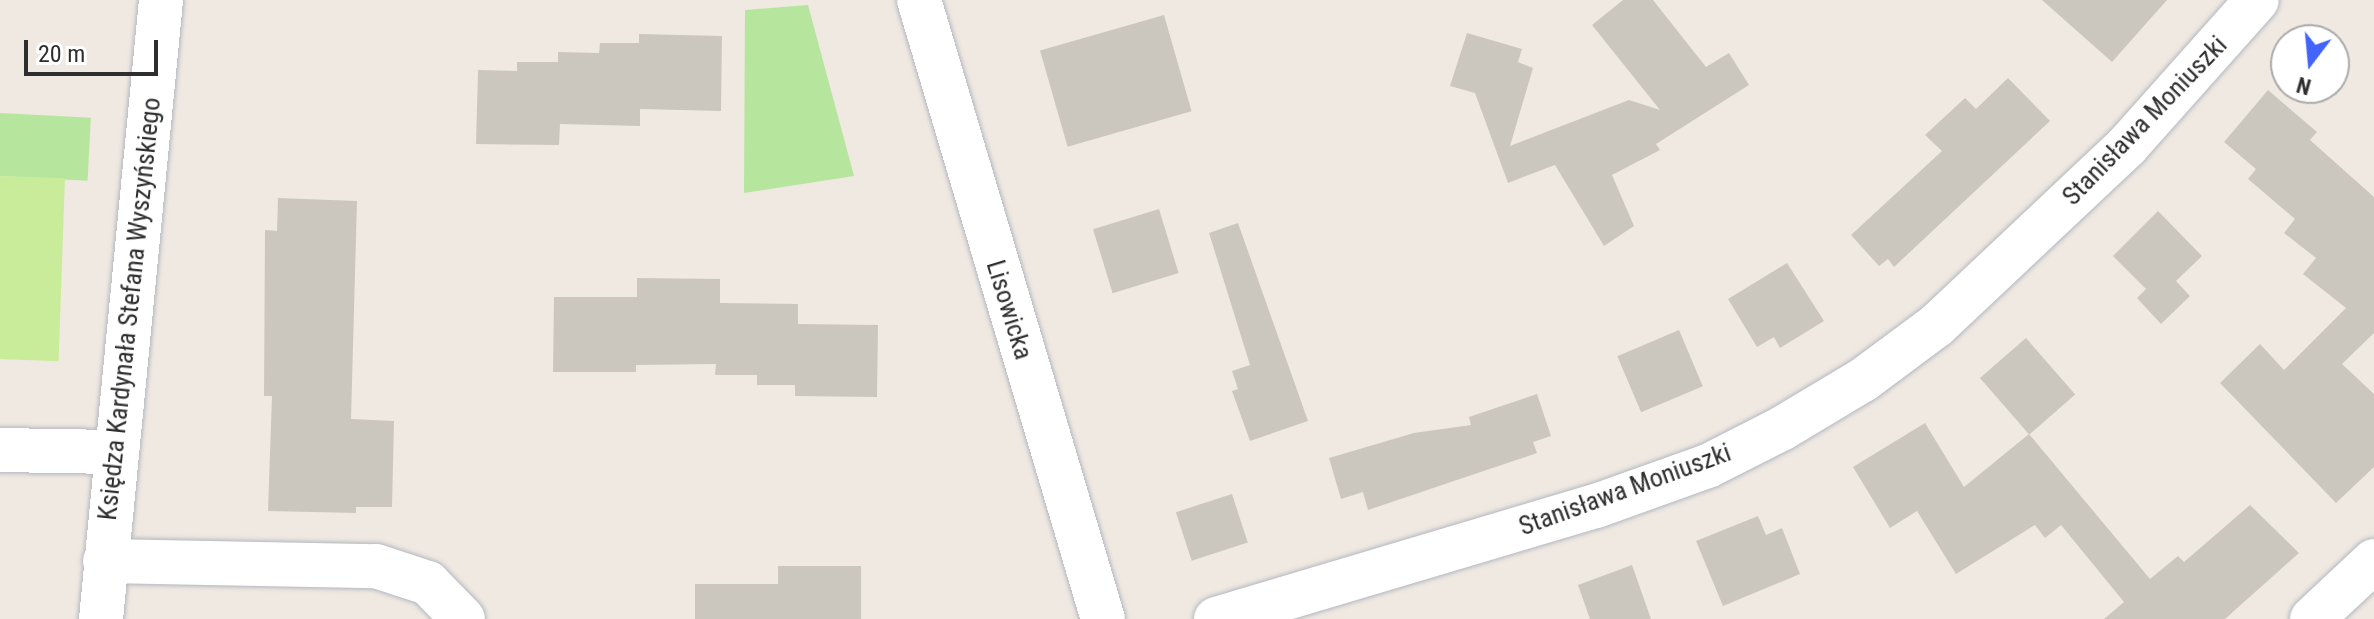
<!DOCTYPE html>
<meta charset="utf-8">
<style>
body{margin:0}
#map{position:relative;width:2374px;height:619px;overflow:hidden;background:#efe9e1;font-family:"Roboto Condensed",sans-serif}
div>[style]{position:absolute}
.green>*{inset:0;background:#b6e59e;transform-origin:0 0}
.pitch>*{inset:0;background:#c9ec9a;transform-origin:0 0}
.building>*{inset:0;background:#cbc7bf;transform-origin:0 0}
.roads{filter:drop-shadow(0 0 2px #b4b7c1) drop-shadow(0 0 2px #b4b7c1)}
.minor>*{height:44px;margin:-22px;padding:0 22px;transform-origin:22px;border-radius:22px;background:#fff}
.secondary>*{height:44px;margin:-22px;padding:0 22px;transform-origin:22px;border-radius:22px;background:#fff}
span{translate:-50% -50%;white-space:nowrap;text-align:center;line-height:1.15;-webkit-text-stroke:7px #fff;paint-order:stroke}
.street-label{font-size:26px;color:#2e2e2e}
.north{position:absolute;left:2270px;top:24px;width:80px;height:80px;box-sizing:border-box;background:#fff;border:2px solid #ababab;border-radius:50%;rotate:196deg;font-size:22px;font-weight:700;line-height:32px;text-align:center;color:#2e2e2e}
.north::after{content:'';display:block;margin:auto;width:28px;height:36px;background:#4264fb;clip-path:polygon(50% 0,100% 100%,50% 72%,0 100%)}
.scale{position:absolute;left:24px;top:40px;width:134px;height:36px;box-sizing:border-box;border:4px solid #2e2e2e;border-top:0;padding-left:10px;font-size:24px;line-height:28px;white-space:nowrap;color:#2e2e2e;-webkit-text-stroke:6px #fff;paint-order:stroke}
</style>
<div id="map">
<div class="green">
<div style="clip-path:polygon(808px 5px,854px 176px,744px 193px,745px 10px)"></div>
<div style="left:0;top:113px;width:91px;height:63px;rotate:3deg"></div>
</div>
<div class="pitch">
<div style="left:0;top:176px;width:65px;height:183px;rotate:2deg"></div>
</div>
<div class="building">
<div style="clip-path:polygon(1623px 0,1653px 0,1706px 67px,1729px 53px,1749px 85px,1656px 144px,1660px 150px,1612px 175px,1634px 226px,1604px 246px,1555px 165px,1508px 183px,1475px 93px,1450px 86px,1467px 33px,1522px 49px,1518px 62px,1533px 68px,1510px 146px,1629px 100px,1660px 110px,1592px 25px)"></div>
<div style="clip-path:polygon(2042px 0,2167px 0,2112px 62px)"></div>
<div style="left:1164px;top:15px;width:100px;height:129px;rotate:74deg"></div>
<div style="clip-path:polygon(639px 34px,722px 36px,721px 111px,640px 109px,640px 126px,560px 124px,559px 145px,476px 144px,478px 70px,517px 71px,517px 62px,558px 62px,558px 52px,599px 53px,600px 43px,639px 43px)"></div>
<div style="clip-path:polygon(2008px 78px,2050px 121px,1894px 267px,1888px 259px,1879px 266px,1851px 235px,1942px 151px,1925px 135px,1965px 98px,1976px 109px)"></div>
<div style="clip-path:polygon(2268px 90px,2317px 132px,2310px 140px,2374px 197px,2374px 333px,2342px 364px,2374px 394px,2374px 467px,2336px 503px,2220px 383px,2260px 344px,2284px 370px,2346px 308px,2303px 274px,2316px 258px,2284px 233px,2295px 219px,2248px 179px,2256px 169px,2224px 142px)"></div>
<div style="clip-path:polygon(278px 198px,357px 201px,351px 419px,394px 421px,392px 507px,356px 507px,356px 513px,268px 511px,272px 396px,264px 396px,265px 230px,277px 231px)"></div>
<div style="left:1159px;top:209px;width:67px;height:69px;rotate:73deg"></div>
<div style="clip-path:polygon(2158px 211px,2202px 256px,2176px 281px,2190px 296px,2161px 324px,2137px 298px,2146px 289px,2113px 256px)"></div>
<div style="clip-path:polygon(1238px 223px,1308px 421px,1250px 441px,1232px 391px,1238px 389px,1232px 371px,1250px 365px,1209px 233px)"></div>
<div style="clip-path:polygon(1787px 263px,1824px 321px,1780px 348px,1774px 337px,1757px 347px,1728px 299px)"></div>
<div style="clip-path:polygon(637px 278px,720px 279px,720px 303px,798px 304px,798px 324px,878px 325px,877px 397px,795px 396px,795px 385px,757px 385px,757px 375px,715px 375px,716px 364px,636px 365px,636px 372px,553px 372px,554px 297px,637px 297px)"></div>
<div style="left:1679px;top:330px;width:61px;height:67px;rotate:67deg"></div>
<div style="left:2026px;top:338px;width:75px;height:61px;rotate:49deg"></div>
<div style="clip-path:polygon(1537px 394px,1551px 436px,1533px 442px,1537px 453px,1368px 510px,1363px 492px,1341px 499px,1329px 458px,1414px 433px,1471px 425px,1469px 417px)"></div>
<div style="clip-path:polygon(1925px 423px,1964px 487px,2029px 434px,2150px 579px,2178px 556px,2184px 562px,2250px 505px,2299px 553px,2225px 619px,2104px 619px,2124px 602px,2061px 525px,2045px 538px,2035px 525px,1956px 574px,1917px 511px,1890px 528px,1853px 467px)"></div>
<div style="left:1232px;top:494px;width:51px;height:59px;rotate:72deg"></div>
<div style="clip-path:polygon(1758px 516px,1766px 535px,1782px 528px,1800px 574px,1723px 606px,1696px 541px)"></div>
<div style="clip-path:polygon(1632px 565px,1651px 619px,1590px 619px,1578px 585px)"></div>
<div style="clip-path:polygon(778px 566px,861px 566px,861px 619px,695px 619px,695px 584px,778px 584px)"></div>
</div>
<div class="roads">
<div class="minor">
<div style="left:0;top:450px;width:114px;rotate:1deg"></div>
<div style="left:105px;top:561px;width:271px;rotate:1.1deg"></div>
<div style="left:376px;top:566px;width:55px;rotate:18.1deg"></div>
<div style="left:428px;top:583px;width:50px;rotate:45.8deg"></div>
<div style="left:101px;top:619px;width:622px;rotate:-84.46deg"></div>
<div style="left:1216px;top:619px;width:396px;rotate:-16.6deg"></div>
<div style="left:1596px;top:506px;width:119px;rotate:-19.7deg"></div>
<div style="left:1708px;top:466px;width:82px;rotate:-26.9deg"></div>
<div style="left:1781px;top:429px;width:96px;rotate:-30.9deg"></div>
<div style="left:1863px;top:380px;width:92px;rotate:-36.6deg"></div>
<div style="left:1937px;top:325px;width:261px;rotate:-43.3deg"></div>
<div style="left:2127px;top:146px;width:195px;rotate:-48.3deg"></div>
<div style="left:2312px;top:619px;width:85px;rotate:-43.1deg"></div>
</div>
<div class="secondary">
<div style="left:919px;top:0;width:646px;rotate:73.45deg"></div>
</div>
</div>
<div class="street-label">
<span style="left:2145px;top:121px;rotate:-46deg">Stanisława Moniuszki</span>
<span style="left:130px;top:309px;rotate:-84deg">Księdza Kardynała Stefana Wyszyńskiego</span>
<span style="left:1009px;top:310px;rotate:73deg">Lisowicka</span>
<span style="left:1625px;top:490px;rotate:-20deg">Stanisława Moniuszki</span>
</div>
<div class="north">N</div>
<div class="scale">20 m</div>
</div>
